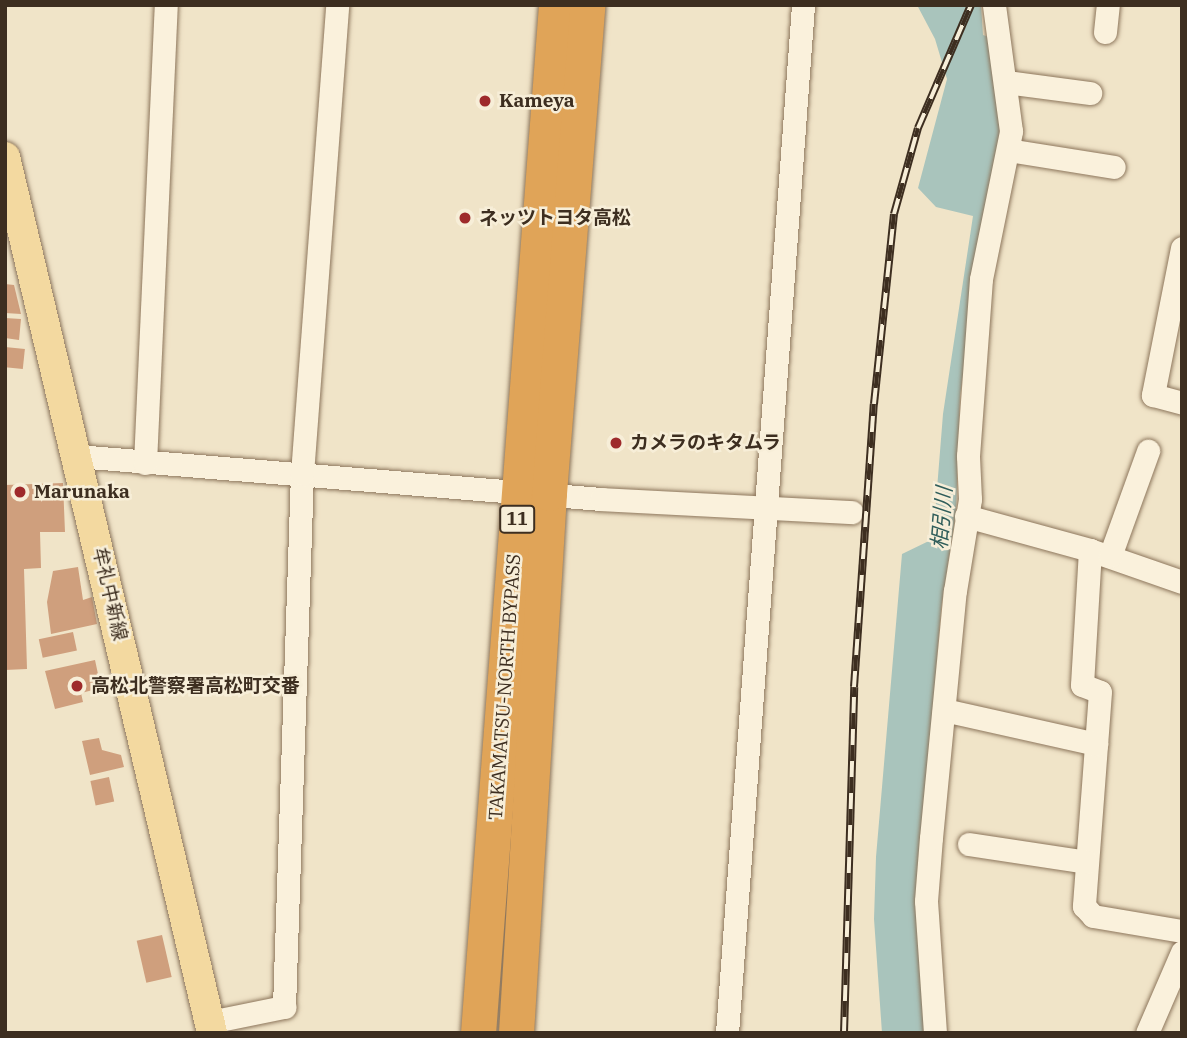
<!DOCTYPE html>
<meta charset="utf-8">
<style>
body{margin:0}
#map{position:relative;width:1187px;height:1038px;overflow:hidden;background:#f0e4c8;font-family:"IBM Plex Serif","Noto Sans JP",serif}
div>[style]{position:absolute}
.water>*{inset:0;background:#a9c4bc}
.building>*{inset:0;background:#cf9f7d;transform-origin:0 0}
.roads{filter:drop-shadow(0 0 2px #8d765c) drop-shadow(0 0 2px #8d765c)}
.minor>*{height:23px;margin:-11.5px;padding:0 11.5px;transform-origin:11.5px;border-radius:11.5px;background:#faf1dc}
.major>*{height:30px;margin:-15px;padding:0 15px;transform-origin:15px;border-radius:15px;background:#f3d9a0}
.highway>*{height:35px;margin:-17.5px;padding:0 17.5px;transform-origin:17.5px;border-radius:17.5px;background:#e0a458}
.rail>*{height:8px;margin-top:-4px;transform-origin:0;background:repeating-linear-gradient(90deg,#f7eed8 0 16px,#3d2e20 0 32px);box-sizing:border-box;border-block:2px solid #3d2e20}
.dots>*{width:19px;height:19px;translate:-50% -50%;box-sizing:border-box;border:4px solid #f7eed8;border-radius:50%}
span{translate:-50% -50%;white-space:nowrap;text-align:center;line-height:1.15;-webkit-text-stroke:5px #f7eed8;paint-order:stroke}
.shield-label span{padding:2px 5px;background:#f7eed8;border:2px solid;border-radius:5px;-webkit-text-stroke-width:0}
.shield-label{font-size:18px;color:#3d2e20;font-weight:700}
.poi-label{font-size:19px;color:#3d2e20;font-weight:700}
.left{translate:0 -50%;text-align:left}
.street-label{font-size:19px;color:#3d2e20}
.water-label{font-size:21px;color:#2f5d5a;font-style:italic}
.frame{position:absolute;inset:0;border:7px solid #3d2e20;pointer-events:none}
</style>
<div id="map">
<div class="water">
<div style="clip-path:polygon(917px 5px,981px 5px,983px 35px,992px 38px,1005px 112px,960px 395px,956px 513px,941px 609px,927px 787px,928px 1033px,882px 1033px,874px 919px,876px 857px,902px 554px,933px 539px,943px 414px,973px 216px,936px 207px,918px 188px,947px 79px,935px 39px)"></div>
</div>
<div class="building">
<div style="clip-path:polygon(5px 284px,14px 285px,21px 314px,5px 313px)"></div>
<div style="clip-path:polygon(5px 318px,21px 319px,19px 340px,5px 338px)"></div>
<div style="left:5px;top:347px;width:20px;height:20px;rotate:6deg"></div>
<div style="clip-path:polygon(63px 483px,65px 532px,40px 532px,41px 568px,24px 569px,27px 669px,5px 670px,5px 485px)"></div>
<div style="clip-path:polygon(78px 567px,83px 600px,92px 597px,97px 624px,51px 634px,47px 602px,53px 571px)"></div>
<div style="left:73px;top:632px;width:19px;height:35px;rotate:78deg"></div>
<div style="clip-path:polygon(95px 660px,101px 688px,81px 693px,83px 702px,55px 709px,45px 671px)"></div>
<div style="clip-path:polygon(99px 738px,102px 750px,121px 755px,124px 767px,90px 775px,82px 741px)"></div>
<div style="left:109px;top:777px;width:25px;height:19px;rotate:78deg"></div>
<div style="left:162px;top:935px;width:43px;height:26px;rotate:77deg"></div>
</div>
<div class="roads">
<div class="minor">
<div style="left:1105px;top:32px;width:27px;rotate:-84deg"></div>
<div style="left:1006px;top:82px;width:85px;rotate:7.5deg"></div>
<div style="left:1008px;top:150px;width:107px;rotate:9.1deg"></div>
<div style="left:1182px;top:248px;width:150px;rotate:101.2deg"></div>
<div style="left:1153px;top:395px;width:30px;rotate:15deg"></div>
<div style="left:77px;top:456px;width:526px;rotate:4.69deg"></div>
<div style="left:601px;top:499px;width:251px;rotate:3deg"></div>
<div style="left:145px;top:463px;width:458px;rotate:-87.4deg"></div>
<div style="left:966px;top:516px;width:129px;rotate:15.3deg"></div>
<div style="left:1090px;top:550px;width:97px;rotate:19.2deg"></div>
<div style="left:1090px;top:550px;width:135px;rotate:93.4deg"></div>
<div style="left:1082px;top:685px;width:19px;rotate:21deg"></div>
<div style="left:1100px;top:692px;width:215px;rotate:94.3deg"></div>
<div style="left:1084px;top:906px;width:13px;rotate:48deg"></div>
<div style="left:1093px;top:916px;width:90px;rotate:9.6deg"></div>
<div style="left:1110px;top:556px;width:112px;rotate:-70.1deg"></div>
<div style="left:944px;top:710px;width:156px;rotate:12.6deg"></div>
<div style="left:969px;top:844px;width:119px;rotate:8.7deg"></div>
<div style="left:210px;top:1022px;width:76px;rotate:-11.5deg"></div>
<div style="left:284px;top:1007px;width:533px;rotate:-88.07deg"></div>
<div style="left:302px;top:474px;width:470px;rotate:-85.7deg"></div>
<div style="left:727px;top:1033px;width:1031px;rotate:-85.77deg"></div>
<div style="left:935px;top:1033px;width:132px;rotate:-93.9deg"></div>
<div style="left:926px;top:901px;width:63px;rotate:-85.5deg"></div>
<div style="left:931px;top:838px;width:248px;rotate:-84.5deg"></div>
<div style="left:955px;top:591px;width:93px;rotate:-80.7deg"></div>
<div style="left:970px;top:499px;width:43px;rotate:-92.7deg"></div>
<div style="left:968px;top:456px;width:177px;rotate:-85.8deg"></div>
<div style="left:981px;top:279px;width:151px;rotate:-78.5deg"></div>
<div style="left:1011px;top:131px;width:127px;rotate:-97.7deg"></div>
<div style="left:1147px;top:1033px;width:88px;rotate:-66.6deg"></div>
</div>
<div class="major">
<div style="left:5px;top:157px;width:900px;rotate:76.7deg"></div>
</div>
<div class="highway">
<div style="left:478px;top:1033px;width:1031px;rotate:-85.66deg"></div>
<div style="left:516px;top:1033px;width:541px;rotate:-86.5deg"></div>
<div style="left:549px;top:493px;width:489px;rotate:-85.5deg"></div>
</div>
</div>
<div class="rail">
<div style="left:844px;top:1033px;width:346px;rotate:-88.3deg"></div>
<div style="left:854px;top:687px;width:284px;rotate:-86deg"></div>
<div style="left:874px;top:404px;width:191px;rotate:-84deg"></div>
<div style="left:894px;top:214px;width:89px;rotate:-74.4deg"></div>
<div style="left:918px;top:128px;width:134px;rotate:-66.7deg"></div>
</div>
<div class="dots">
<div style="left:485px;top:101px;background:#9e2a2b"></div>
<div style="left:465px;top:218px;background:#9e2a2b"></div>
<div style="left:616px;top:443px;background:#9e2a2b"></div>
<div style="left:20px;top:492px;background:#9e2a2b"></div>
<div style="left:77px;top:686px;background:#9e2a2b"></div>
</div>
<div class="shield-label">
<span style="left:517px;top:519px">11</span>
</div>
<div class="poi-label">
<span class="left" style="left:499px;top:101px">Kameya</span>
<span class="left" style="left:479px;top:218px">ネッツトヨタ高松</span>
<span class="left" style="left:630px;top:443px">カメラのキタムラ</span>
<span class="left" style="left:34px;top:492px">Marunaka</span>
<span class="left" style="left:91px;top:686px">高松北警察署高松町交番</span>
</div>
<div class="street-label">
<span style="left:110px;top:594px;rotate:77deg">牟礼中新線</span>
<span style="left:505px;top:687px;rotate:-86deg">TAKAMATSU-NORTH BYPASS</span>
</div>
<div class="water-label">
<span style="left:941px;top:518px;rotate:-85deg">相引川</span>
</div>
<div class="frame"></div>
</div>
